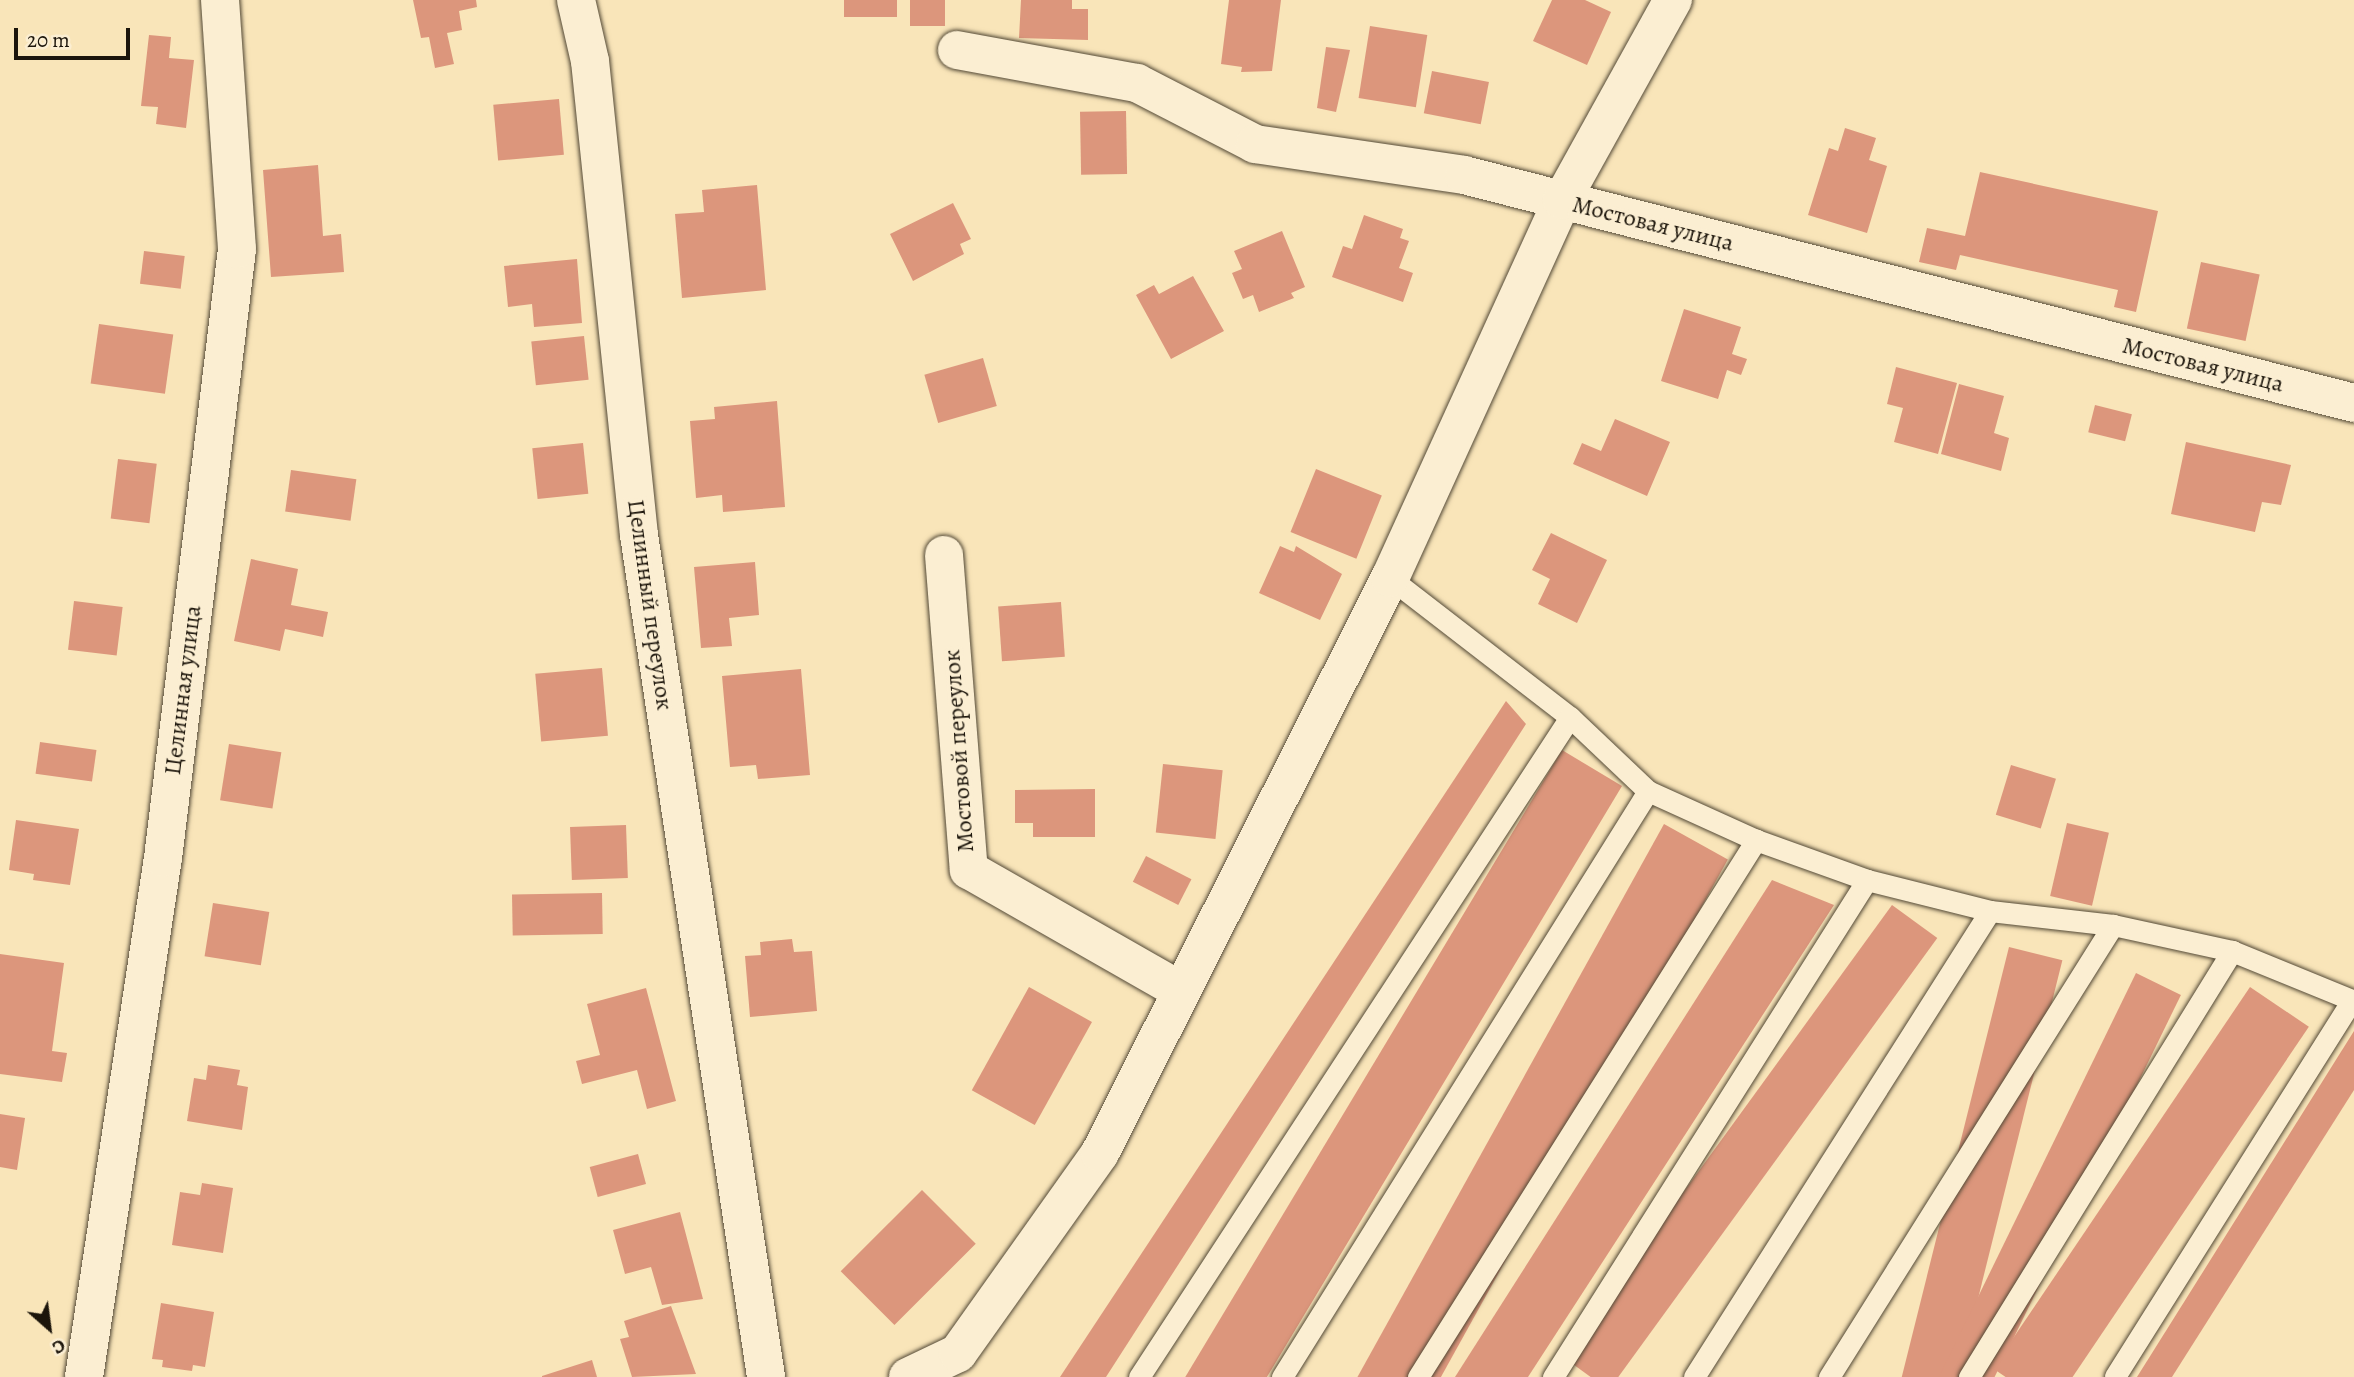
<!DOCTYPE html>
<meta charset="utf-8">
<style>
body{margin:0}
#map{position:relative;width:2354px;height:1377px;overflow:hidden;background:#f9e5b9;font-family:Alegreya,serif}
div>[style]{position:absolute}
.building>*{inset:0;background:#dc967c;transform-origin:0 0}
.roads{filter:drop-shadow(0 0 2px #534936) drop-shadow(0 0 2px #534936)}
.service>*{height:21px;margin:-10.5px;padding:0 10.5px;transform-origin:10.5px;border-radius:10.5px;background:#fbeed2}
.minor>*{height:38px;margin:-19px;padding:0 19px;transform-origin:19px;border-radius:19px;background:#fbeed2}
.tertiary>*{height:38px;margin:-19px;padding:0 19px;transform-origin:19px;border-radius:19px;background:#fbeed2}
span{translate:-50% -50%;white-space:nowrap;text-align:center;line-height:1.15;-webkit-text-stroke:7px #fbeed2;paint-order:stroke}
.street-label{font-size:24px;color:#1c150b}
.north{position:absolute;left:14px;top:1293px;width:70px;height:70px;-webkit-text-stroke:5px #fbeed2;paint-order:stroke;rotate:152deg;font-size:19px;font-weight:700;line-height:28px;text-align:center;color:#1c150b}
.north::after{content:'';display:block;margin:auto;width:24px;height:32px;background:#1c150b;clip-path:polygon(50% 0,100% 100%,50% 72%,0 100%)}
.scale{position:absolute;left:14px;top:28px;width:116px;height:32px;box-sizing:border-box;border:4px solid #1c150b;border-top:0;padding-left:9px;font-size:21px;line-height:24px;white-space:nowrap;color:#1c150b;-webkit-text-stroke:5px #fbeed2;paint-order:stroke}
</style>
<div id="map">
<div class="building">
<div style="clip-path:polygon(413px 0,476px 0,477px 7px,459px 11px,462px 30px,447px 33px,454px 64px,435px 68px,429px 37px,421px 38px)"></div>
<div style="left:844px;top:0;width:53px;height:17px"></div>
<div style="left:910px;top:0;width:35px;height:26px"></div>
<div style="clip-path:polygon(1021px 0,1072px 0,1072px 9px,1088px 9px,1088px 40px,1019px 38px)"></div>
<div style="clip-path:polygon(1229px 0,1281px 0,1272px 71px,1241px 72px,1242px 67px,1221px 64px)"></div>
<div style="clip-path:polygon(1552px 0,1585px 0,1611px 12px,1587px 65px,1533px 41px)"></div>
<div style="left:1370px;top:26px;width:58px;height:73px;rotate:9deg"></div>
<div style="clip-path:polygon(149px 35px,171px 37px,169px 58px,194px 60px,186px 128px,156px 124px,158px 107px,141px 106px)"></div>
<div style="clip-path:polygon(1326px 47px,1350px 50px,1336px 112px,1317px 108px)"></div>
<div style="left:1432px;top:71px;width:58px;height:43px;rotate:11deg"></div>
<div style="left:559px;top:99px;width:56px;height:66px;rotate:85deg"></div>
<div style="left:1126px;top:111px;width:63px;height:46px;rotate:89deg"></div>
<div style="clip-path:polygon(1845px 128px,1876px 138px,1869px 160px,1887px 166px,1867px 233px,1808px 215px,1829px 148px,1838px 151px)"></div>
<div style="clip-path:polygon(318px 165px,323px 236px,341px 234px,344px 272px,271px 277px,263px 170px)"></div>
<div style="clip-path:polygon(1980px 172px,2158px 211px,2136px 312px,2114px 307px,2118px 290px,1960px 255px,1956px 270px,1919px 262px,1927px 228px,1965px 236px)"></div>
<div style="clip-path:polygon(757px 185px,766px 290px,682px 298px,675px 214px,704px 212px,702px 190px)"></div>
<div style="clip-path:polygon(953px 203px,971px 239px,960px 244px,964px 254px,913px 281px,890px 234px)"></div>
<div style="clip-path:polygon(1364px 215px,1403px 229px,1400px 238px,1409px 241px,1399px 268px,1413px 273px,1403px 302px,1332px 277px,1343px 246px,1352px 249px)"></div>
<div style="clip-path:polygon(1282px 231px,1305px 287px,1291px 293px,1294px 298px,1259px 312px,1253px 295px,1243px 299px,1232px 273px,1242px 269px,1234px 251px)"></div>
<div style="left:144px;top:251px;width:41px;height:33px;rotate:7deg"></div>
<div style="clip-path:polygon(577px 259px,582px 323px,534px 327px,532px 304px,508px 307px,504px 266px)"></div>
<div style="left:2201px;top:262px;width:60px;height:68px;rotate:12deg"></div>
<div style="clip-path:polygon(1193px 276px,1224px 331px,1171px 359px,1136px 295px,1154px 285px,1159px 294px)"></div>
<div style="clip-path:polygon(1684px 309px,1741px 327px,1732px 354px,1747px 359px,1741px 375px,1727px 370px,1718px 399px,1661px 381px)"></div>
<div style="left:99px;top:324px;width:75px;height:60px;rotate:8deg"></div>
<div style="left:584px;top:336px;width:44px;height:53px;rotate:84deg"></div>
<div style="left:983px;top:358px;width:50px;height:61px;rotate:74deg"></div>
<div style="clip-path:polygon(1896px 367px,1957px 383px,1938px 454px,1894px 442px,1903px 408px,1887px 404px)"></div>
<div style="clip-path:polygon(1959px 384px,2004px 396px,1994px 433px,2009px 438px,2001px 471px,1941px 454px)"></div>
<div style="clip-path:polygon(777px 401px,785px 507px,723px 512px,722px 495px,696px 498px,690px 421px,715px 419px,714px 407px)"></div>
<div style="left:2095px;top:405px;width:38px;height:28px;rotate:14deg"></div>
<div style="clip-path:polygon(1615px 419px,1670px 442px,1647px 496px,1573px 464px,1582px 443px,1601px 451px)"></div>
<div style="clip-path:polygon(2186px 442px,2291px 465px,2281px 505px,2262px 502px,2255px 532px,2171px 514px)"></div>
<div style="left:583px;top:443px;width:51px;height:51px;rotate:84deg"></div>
<div style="left:118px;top:459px;width:39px;height:60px;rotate:7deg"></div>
<div style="left:1316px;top:469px;width:71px;height:68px;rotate:22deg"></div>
<div style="left:291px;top:470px;width:66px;height:42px;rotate:8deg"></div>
<div style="clip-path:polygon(1551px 533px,1607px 560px,1577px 623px,1538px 604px,1550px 579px,1532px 570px)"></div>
<div style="clip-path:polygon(1280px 546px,1294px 552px,1296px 546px,1342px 574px,1320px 620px,1259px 593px)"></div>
<div style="clip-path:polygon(251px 559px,298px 569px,291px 605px,328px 612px,323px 637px,285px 629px,280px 651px,234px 641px)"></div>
<div style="clip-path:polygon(755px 562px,759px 615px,729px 618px,732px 646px,701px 648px,694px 567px)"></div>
<div style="left:74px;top:601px;width:49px;height:49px;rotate:7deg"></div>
<div style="left:1061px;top:602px;width:55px;height:63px;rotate:86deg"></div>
<div style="left:602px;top:668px;width:68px;height:67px;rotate:85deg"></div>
<div style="clip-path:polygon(801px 669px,810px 775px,758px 779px,756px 765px,730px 767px,722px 676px)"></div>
<div style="clip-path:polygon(1506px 701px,1526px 724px,1106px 1377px,1060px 1377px)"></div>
<div style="left:40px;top:742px;width:57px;height:32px;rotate:8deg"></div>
<div style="left:229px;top:744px;width:53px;height:57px;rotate:9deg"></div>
<div style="left:1562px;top:750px;width:70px;height:740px;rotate:31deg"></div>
<div style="left:1163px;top:764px;width:60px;height:69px;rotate:6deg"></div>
<div style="left:2011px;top:765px;width:47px;height:52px;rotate:17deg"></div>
<div style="clip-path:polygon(1095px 789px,1095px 837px,1033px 837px,1033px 823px,1015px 823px,1015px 790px)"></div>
<div style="clip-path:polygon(16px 820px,79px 829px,70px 885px,33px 880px,34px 874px,9px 870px)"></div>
<div style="left:2067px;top:823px;width:43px;height:75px;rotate:13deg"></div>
<div style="left:1664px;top:824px;width:73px;height:658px;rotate:29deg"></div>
<div style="left:626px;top:825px;width:53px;height:56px;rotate:88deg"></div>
<div style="left:1146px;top:856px;width:51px;height:29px;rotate:27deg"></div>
<div style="clip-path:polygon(1772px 880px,1834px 905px,1528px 1377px,1455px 1377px)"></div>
<div style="left:602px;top:893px;width:41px;height:90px;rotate:89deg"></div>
<div style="left:213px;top:903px;width:57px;height:54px;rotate:9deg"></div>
<div style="left:1892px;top:905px;width:56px;height:559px;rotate:36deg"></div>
<div style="clip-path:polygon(792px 939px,794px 952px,812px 951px,817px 1011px,750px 1017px,745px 956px,761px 955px,760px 942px)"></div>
<div style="left:2009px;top:947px;width:55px;height:510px;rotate:14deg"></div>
<div style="clip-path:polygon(0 954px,64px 963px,52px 1051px,67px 1053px,62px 1082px,0 1074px)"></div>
<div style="left:2136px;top:973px;width:50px;height:476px;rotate:26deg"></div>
<div style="left:1029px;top:987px;width:72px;height:118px;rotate:29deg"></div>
<div style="left:2250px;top:987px;width:71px;height:460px;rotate:34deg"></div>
<div style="clip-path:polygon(646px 988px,676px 1101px,647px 1109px,637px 1070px,582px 1084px,576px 1061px,600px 1055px,587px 1004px)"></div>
<div style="clip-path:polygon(2354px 1031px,2354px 1090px,2172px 1377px,2137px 1377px)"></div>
<div style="clip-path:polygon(208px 1065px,240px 1070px,237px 1085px,248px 1087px,242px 1130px,187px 1121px,194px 1078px,206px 1080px)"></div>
<div style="clip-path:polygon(0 1114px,25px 1118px,17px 1170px,0 1167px)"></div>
<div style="left:638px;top:1154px;width:31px;height:50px;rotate:75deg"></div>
<div style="clip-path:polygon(202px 1183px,233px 1188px,223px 1253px,172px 1245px,180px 1192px,200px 1195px)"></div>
<div style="left:922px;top:1190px;width:76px;height:115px;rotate:45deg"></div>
<div style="clip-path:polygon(680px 1212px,703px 1299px,662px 1305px,651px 1267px,625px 1274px,613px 1230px)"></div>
<div style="clip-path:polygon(161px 1303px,214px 1312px,205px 1367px,193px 1365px,192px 1371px,162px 1367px,163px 1360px,152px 1359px)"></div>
<div style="clip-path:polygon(671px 1306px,696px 1374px,632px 1377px,620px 1339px,629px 1337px,624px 1321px)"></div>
<div style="clip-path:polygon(592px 1360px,597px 1377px,542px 1377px,542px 1376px)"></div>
</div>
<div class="roads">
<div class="service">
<div style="left:1390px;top:578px;width:227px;rotate:37.7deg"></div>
<div style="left:1570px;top:717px;width:108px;rotate:43.5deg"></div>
<div style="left:1648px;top:791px;width:119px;rotate:24.4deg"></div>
<div style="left:1756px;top:840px;width:118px;rotate:19.8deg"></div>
<div style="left:1867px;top:880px;width:127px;rotate:14.1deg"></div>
<div style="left:1990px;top:911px;width:124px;rotate:6.5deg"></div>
<div style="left:2113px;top:925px;width:122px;rotate:12.3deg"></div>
<div style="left:2232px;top:951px;width:130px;rotate:22.2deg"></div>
<div style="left:2352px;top:1000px;width:445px;rotate:122.2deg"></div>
<div style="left:1139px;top:1377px;width:788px;rotate:-56.85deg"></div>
<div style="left:1282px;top:1377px;width:691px;rotate:-58.01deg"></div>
<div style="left:1418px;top:1377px;width:635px;rotate:-57.81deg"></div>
<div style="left:1553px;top:1377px;width:588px;rotate:-57.72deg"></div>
<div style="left:1694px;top:1377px;width:552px;rotate:-57.58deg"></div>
<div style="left:1829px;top:1377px;width:534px;rotate:-57.86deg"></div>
<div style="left:1969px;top:1377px;width:501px;rotate:-58.31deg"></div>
</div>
<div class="minor">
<div style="left:576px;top:0;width:63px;rotate:77.1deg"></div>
<div style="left:590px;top:61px;width:477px;rotate:84.1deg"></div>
<div style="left:639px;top:535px;width:852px;rotate:81.42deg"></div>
<div style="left:957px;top:50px;width:183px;rotate:10.4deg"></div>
<div style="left:1137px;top:83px;width:133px;rotate:27.3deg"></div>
<div style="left:1255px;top:144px;width:211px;rotate:8.4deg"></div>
<div style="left:1464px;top:175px;width:919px;rotate:14.37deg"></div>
<div style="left:944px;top:555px;width:316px;rotate:85.5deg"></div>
<div style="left:969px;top:870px;width:244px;rotate:29.7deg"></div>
<div style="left:84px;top:1377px;width:525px;rotate:-81.35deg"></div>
<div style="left:163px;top:858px;width:613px;rotate:-83.07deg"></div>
<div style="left:237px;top:249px;width:250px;rotate:-93.9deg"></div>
</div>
<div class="tertiary">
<div style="left:908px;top:1377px;width:55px;rotate:-25.6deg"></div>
<div style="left:958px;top:1353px;width:245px;rotate:-54.6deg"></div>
<div style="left:1100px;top:1153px;width:644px;rotate:-63.24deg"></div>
<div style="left:1390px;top:578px;width:415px;rotate:-65.5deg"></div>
<div style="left:1562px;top:200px;width:229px;rotate:-61deg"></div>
</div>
</div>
<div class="street-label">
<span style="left:1653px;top:224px;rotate:14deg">Мостовая улица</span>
<span style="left:2203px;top:365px;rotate:14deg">Мостовая улица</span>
<span style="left:650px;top:605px;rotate:82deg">Целинный переулок</span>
<span style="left:183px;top:690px;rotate:-83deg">Целинная улица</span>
<span style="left:959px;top:751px;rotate:-94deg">Мостовой переулок</span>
</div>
<div class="north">С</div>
<div class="scale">20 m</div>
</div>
